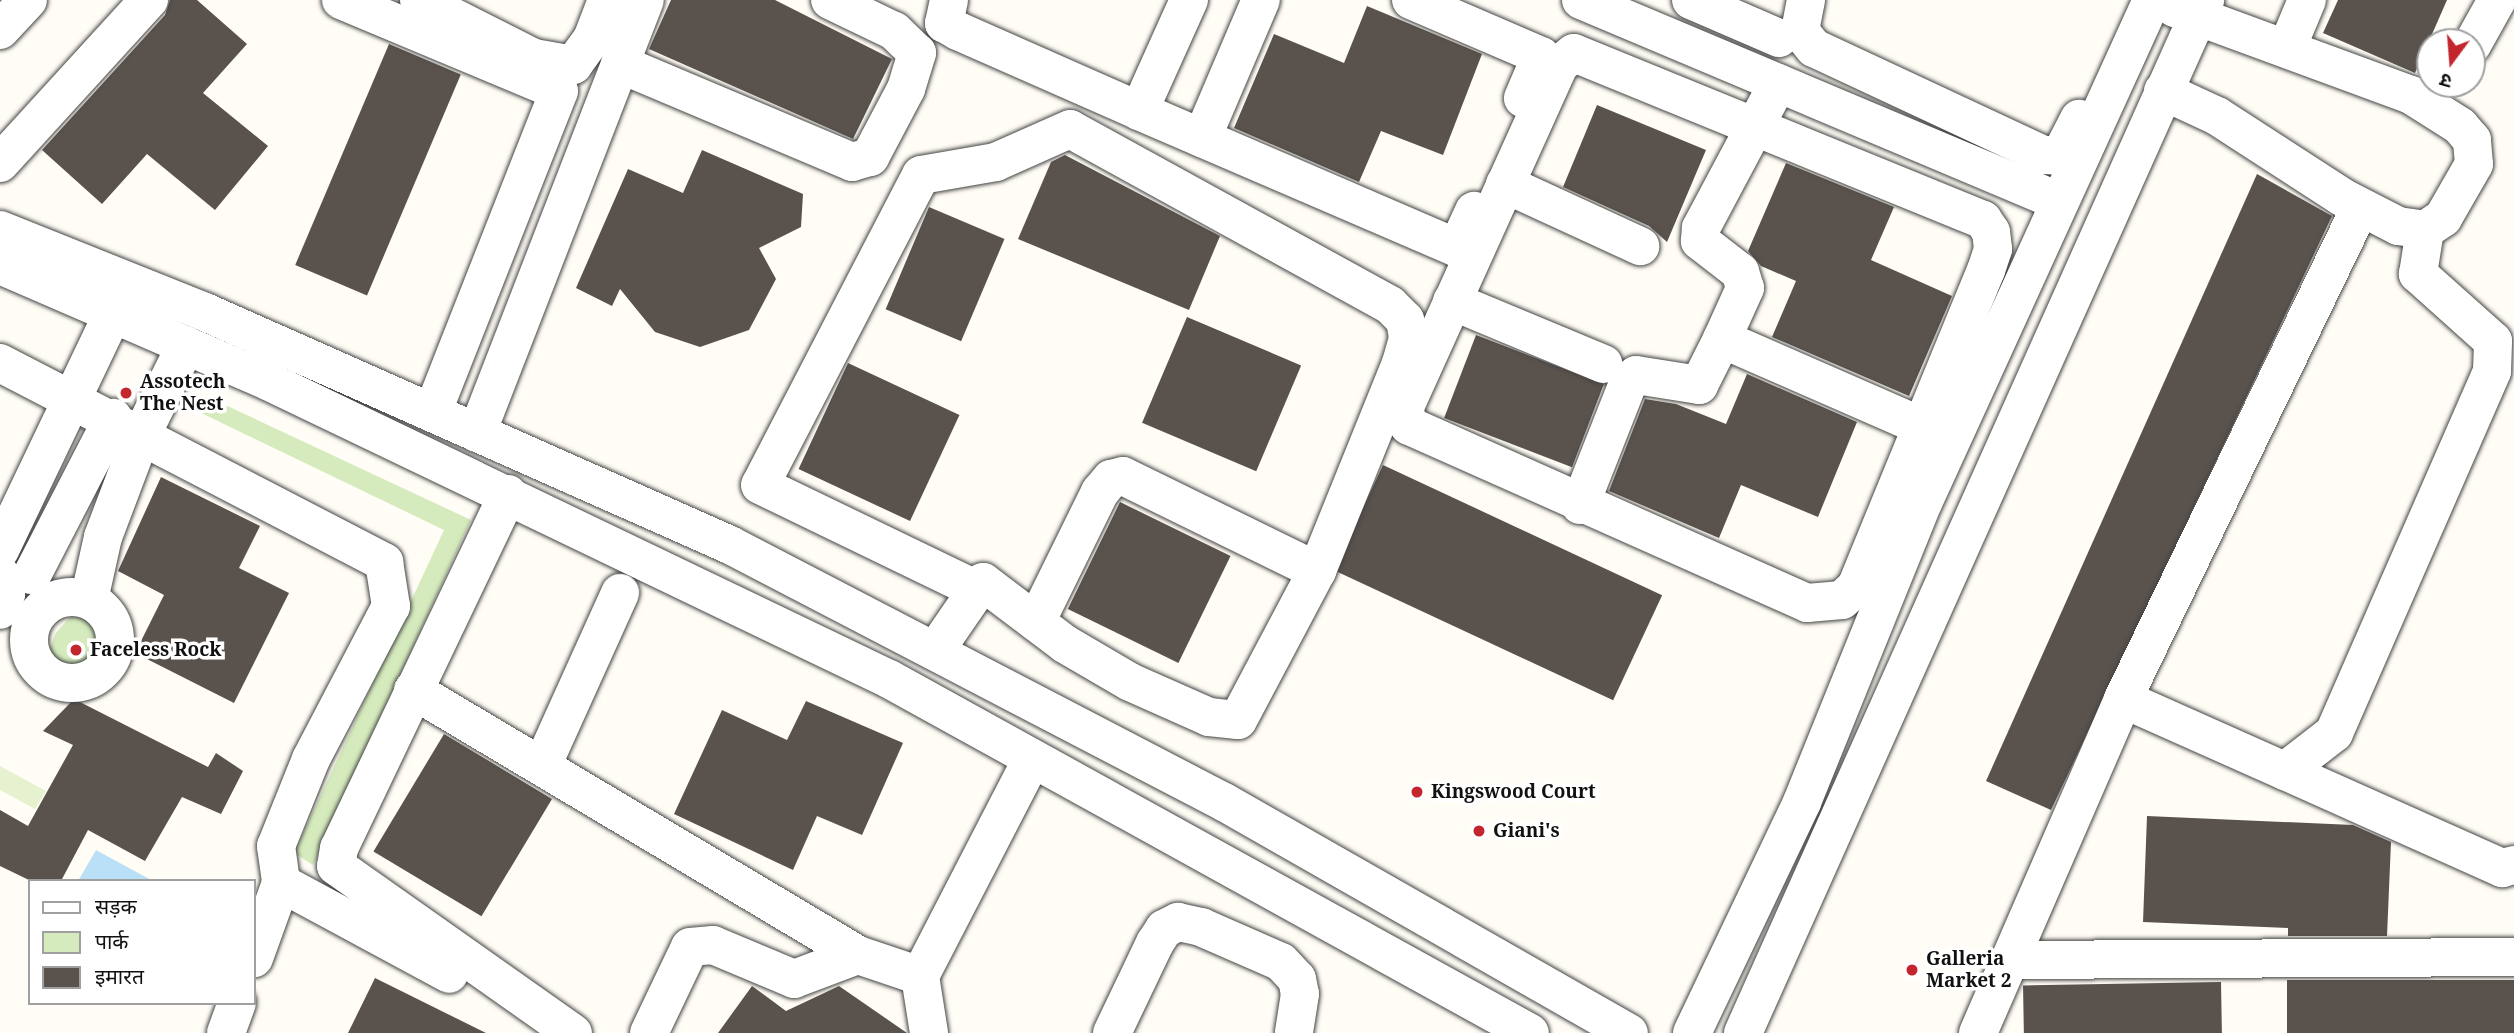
<!DOCTYPE html>
<meta charset="utf-8">
<style>
body{margin:0}
#map{position:relative;width:2514px;height:1033px;overflow:hidden;background:#fffdf5;font-family:"Noto Serif","Noto Sans Devanagari",serif}
div>[style]{position:absolute}
.green>*{inset:0;background:#d5ebbd}
.pitch>*{inset:0;background:#e6f2cf}
.water>*{inset:0;background:#b9e0f7}
.building>*{inset:0;background:#5a524d;transform-origin:0 0}
.roads{filter:drop-shadow(0 0 2px #444) drop-shadow(0 0 2px #444)}
.minor>*{height:38px;margin:-19px;padding:0 19px;transform-origin:19px;border-radius:19px;background:#fff}
.minor>.ring{margin:-19px;padding:0;box-sizing:content-box;background:none;border:38px solid #fff;border-radius:50%}
.dots>*{width:19px;height:19px;translate:-50% -50%;box-sizing:border-box;border:4px solid #fff;border-radius:50%}
span{translate:-50% -50%;white-space:nowrap;text-align:center;line-height:1.15;-webkit-text-stroke:7px #fff;paint-order:stroke}
.poi-label{font-size:19px;color:#111;font-weight:700}
.left{translate:0 -50%;text-align:left}
.legend{position:absolute;left:28px;top:879px;width:228px;height:126px;box-sizing:border-box;background:#fff;border:2px solid #a0a0a0;margin:0;padding:9px 12px;list-style:none;font-size:21px;color:#111}
.legend li{display:flex;align-items:center;gap:14px;height:35px}
.legend b{width:35px;border:2px solid #a0a0a0}
.north{position:absolute;left:2416px;top:28px;width:70px;height:70px;box-sizing:border-box;background:#fff;border:2px solid #a0a0a0;border-radius:50%;rotate:196deg;font-size:19px;font-weight:700;line-height:28px;text-align:center;color:#111}
.north::after{content:'';display:block;margin:auto;width:24px;height:32px;background:#c4262e;clip-path:polygon(50% 0,100% 100%,50% 72%,0 100%)}
</style>
<div id="map">
<div class="green">
<div style="clip-path:polygon(219px 402px,471px 520px,313px 865px,294px 853px,444px 530px,197px 411px)"></div>
<div style="clip-path:polygon(70px 617px,99px 617px,108px 631px,98px 663px,84px 674px,68px 675px,45px 664px,55px 634px)"></div>
</div>
<div class="pitch">
<div style="clip-path:polygon(0 766px,46px 791px,35px 809px,0 790px)"></div>
</div>
<div class="water">
<div style="clip-path:polygon(96px 850px,153px 881px,78px 881px)"></div>
</div>
<div class="building">
<div style="clip-path:polygon(170px 0,197px 0,247px 44px,203px 93px,268px 146px,215px 210px,147px 154px,102px 204px,42px 150px,165px 15px)"></div>
<div style="clip-path:polygon(671px 0,775px 0,892px 59px,853px 139px,649px 49px)"></div>
<div style="clip-path:polygon(2338px 0,2447px 0,2415px 73px,2323px 33px)"></div>
<div style="clip-path:polygon(1367px 6px,1482px 54px,1443px 155px,1381px 131px,1359px 182px,1234px 128px,1274px 34px,1344px 63px)"></div>
<div style="left:389px;top:44px;width:78px;height:240px;rotate:23deg"></div>
<div style="clip-path:polygon(1597px 105px,1706px 150px,1667px 242px,1649px 226px,1563px 187px)"></div>
<div style="clip-path:polygon(702px 150px,803px 194px,801px 227px,759px 248px,776px 279px,749px 330px,700px 347px,655px 332px,620px 289px,612px 306px,576px 288px,628px 169px,683px 193px)"></div>
<div style="clip-path:polygon(1065px 155px,1220px 236px,1189px 310px,1018px 239px,1051px 162px)"></div>
<div style="clip-path:polygon(1786px 163px,1894px 207px,1871px 260px,1952px 296px,1909px 396px,1772px 337px,1796px 281px,1761px 266px,1748px 251px)"></div>
<div style="clip-path:polygon(2257px 174px,2332px 216px,2051px 810px,1986px 781px)"></div>
<div style="left:929px;top:207px;width:82px;height:111px;rotate:23deg"></div>
<div style="left:1187px;top:317px;width:124px;height:115px;rotate:23deg"></div>
<div style="left:1476px;top:335px;width:137px;height:89px;rotate:21deg"></div>
<div style="left:848px;top:363px;width:123px;height:117px;rotate:25deg"></div>
<div style="clip-path:polygon(1747px 374px,1857px 422px,1818px 517px,1741px 485px,1719px 538px,1609px 491px,1645px 399px,1676px 404px,1726px 424px)"></div>
<div style="left:1383px;top:465px;width:308px;height:116px;rotate:25deg"></div>
<div style="clip-path:polygon(161px 477px,260px 526px,239px 568px,289px 593px,234px 703px,135px 653px,164px 595px,118px 571px)"></div>
<div style="left:1120px;top:502px;width:123px;height:119px;rotate:26deg"></div>
<div style="clip-path:polygon(74px 699px,208px 767px,216px 753px,243px 771px,221px 814px,182px 797px,145px 861px,88px 830px,61px 881px,31px 881px,0 866px,0 810px,28px 826px,73px 745px,43px 731px)"></div>
<div style="clip-path:polygon(806px 701px,903px 743px,862px 835px,817px 816px,793px 870px,674px 814px,722px 710px,787px 740px)"></div>
<div style="left:444px;top:734px;width:126px;height:137px;rotate:31deg"></div>
<div style="clip-path:polygon(2147px 816px,2353px 825px,2391px 842px,2387px 936px,2288px 936px,2288px 928px,2143px 922px)"></div>
<div style="clip-path:polygon(375px 978px,486px 1033px,348px 1033px)"></div>
<div style="left:2287px;top:980px;width:227px;height:53px"></div>
<div style="left:2221px;top:982px;width:51px;height:198px;rotate:89deg"></div>
<div style="clip-path:polygon(752px 986px,786px 1011px,839px 986px,907px 1033px,718px 1033px)"></div>
</div>
<div class="roads">
<div class="minor">
<div style="left:341px;top:0;width:236px;rotate:22.7deg"></div>
<div style="left:559px;top:91px;width:346px;rotate:111.5deg"></div>
<div style="left:419px;top:0;width:129px;rotate:26.8deg"></div>
<div style="left:534px;top:58px;width:40px;rotate:10deg"></div>
<div style="left:573px;top:65px;width:32px;rotate:-54deg"></div>
<div style="left:592px;top:39px;width:42px;rotate:-69deg"></div>
<div style="left:949px;top:0;width:24px;rotate:102deg"></div>
<div style="left:944px;top:23px;width:16px;rotate:30deg"></div>
<div style="left:958px;top:31px;width:198px;rotate:23.8deg"></div>
<div style="left:1189px;top:0;width:122px;rotate:114.2deg"></div>
<div style="left:1139px;top:111px;width:346px;rotate:23.3deg"></div>
<div style="left:1457px;top:248px;width:41px;rotate:-65.3deg"></div>
<div style="left:1411px;top:0;width:142px;rotate:23.3deg"></div>
<div style="left:1541px;top:56px;width:46px;rotate:113.2deg"></div>
<div style="left:1581px;top:0;width:518px;rotate:22.85deg"></div>
<div style="left:1691px;top:0;width:96px;rotate:23.4deg"></div>
<div style="left:1806px;top:0;width:32px;rotate:101deg"></div>
<div style="left:1800px;top:31px;width:22px;rotate:51deg"></div>
<div style="left:1814px;top:48px;width:253px;rotate:25deg"></div>
<div style="left:2043px;top:155px;width:17px;rotate:3deg"></div>
<div style="left:2060px;top:156px;width:42px;rotate:-62.8deg"></div>
<div style="left:0;top:30px;width:41px;rotate:-47deg"></div>
<div style="left:2472px;top:45px;width:51px;rotate:-60.9deg"></div>
<div style="left:2287px;top:48px;width:52px;rotate:-67.4deg"></div>
<div style="left:1574px;top:53px;width:442px;rotate:22.2deg"></div>
<div style="left:1983px;top:220px;width:14px;rotate:56deg"></div>
<div style="left:1991px;top:232px;width:17px;rotate:83deg"></div>
<div style="left:1993px;top:249px;width:22px;rotate:108deg"></div>
<div style="left:1986px;top:270px;width:343px;rotate:112.3deg"></div>
<div style="left:1856px;top:587px;width:19px;rotate:137deg"></div>
<div style="left:1842px;top:600px;width:35px;rotate:175deg"></div>
<div style="left:1807px;top:603px;width:436px;rotate:-156deg"></div>
<div style="left:1409px;top:426px;width:18px;rotate:-106deg"></div>
<div style="left:1404px;top:409px;width:377px;rotate:-65.7deg"></div>
<div style="left:1559px;top:65px;width:19px;rotate:-39deg"></div>
<div style="left:620px;top:64px;width:252px;rotate:22.9deg"></div>
<div style="left:852px;top:162px;width:19px;rotate:-16deg"></div>
<div style="left:870px;top:157px;width:77px;rotate:-62.1deg"></div>
<div style="left:906px;top:89px;width:38px;rotate:-73deg"></div>
<div style="left:917px;top:53px;width:32px;rotate:-136deg"></div>
<div style="left:894px;top:31px;width:71px;rotate:-154.2deg"></div>
<div style="left:2163px;top:91px;width:60px;rotate:24.8deg"></div>
<div style="left:2217px;top:116px;width:149px;rotate:32.9deg"></div>
<div style="left:2342px;top:197px;width:63px;rotate:27.4deg"></div>
<div style="left:2398px;top:226px;width:27px;rotate:8deg"></div>
<div style="left:2425px;top:230px;width:22px;rotate:-34deg"></div>
<div style="left:2443px;top:218px;width:62px;rotate:-60.1deg"></div>
<div style="left:2474px;top:164px;width:24px;rotate:-95deg"></div>
<div style="left:2472px;top:140px;width:18px;rotate:-131deg"></div>
<div style="left:2460px;top:126px;width:58px;rotate:-147.7deg"></div>
<div style="left:2411px;top:95px;width:252px;rotate:-159.8deg"></div>
<div style="left:1202px;top:138px;width:150px;rotate:-66.9deg"></div>
<div style="left:0;top:163px;width:221px;rotate:-47.6deg"></div>
<div style="left:1505px;top:184px;width:149px;rotate:24.7deg"></div>
<div style="left:0;top:230px;width:221px;rotate:21.8deg"></div>
<div style="left:205px;top:312px;width:574px;rotate:23.93deg"></div>
<div style="left:730px;top:545px;width:557px;rotate:27.49deg"></div>
<div style="left:1224px;top:802px;width:466px;rotate:29.7deg"></div>
<div style="left:0;top:265px;width:292px;rotate:23.4deg"></div>
<div style="left:268px;top:381px;width:689px;rotate:25.64deg"></div>
<div style="left:889px;top:679px;width:732px;rotate:28.91deg"></div>
<div style="left:1452px;top:301px;width:164px;rotate:22.6deg"></div>
<div style="left:1722px;top:339px;width:244px;rotate:23.6deg"></div>
<div style="left:0;top:363px;width:433px;rotate:27.4deg"></div>
<div style="left:384px;top:562px;width:45px;rotate:81deg"></div>
<div style="left:391px;top:606px;width:173px;rotate:117.6deg"></div>
<div style="left:311px;top:759px;width:94px;rotate:111.9deg"></div>
<div style="left:276px;top:846px;width:37px;rotate:82deg"></div>
<div style="left:281px;top:883px;width:80px;rotate:109.8deg"></div>
<div style="left:477px;top:433px;width:464px;rotate:-68.8deg"></div>
<div style="left:508px;top:494px;width:392px;rotate:115.5deg"></div>
<div style="left:339px;top:848px;width:18px;rotate:99deg"></div>
<div style="left:336px;top:866px;width:290px;rotate:35.2deg"></div>
<div style="left:1580px;top:505px;width:131px;rotate:-68.5deg"></div>
<div style="left:1628px;top:383px;width:11px;rotate:-45deg"></div>
<div style="left:1636px;top:375px;width:64px;rotate:9deg"></div>
<div style="left:1699px;top:385px;width:51px;rotate:-63.4deg"></div>
<div style="left:1722px;top:339px;width:56px;rotate:-65.7deg"></div>
<div style="left:1745px;top:288px;width:17px;rotate:-107deg"></div>
<div style="left:1740px;top:272px;width:51px;rotate:-142.2deg"></div>
<div style="left:1700px;top:241px;width:13px;rotate:-86deg"></div>
<div style="left:1701px;top:228px;width:164px;rotate:-62deg"></div>
<div style="left:0;top:550px;width:263px;rotate:-64.5deg"></div>
<div style="left:0;top:574px;width:21px;rotate:73deg"></div>
<div style="left:6px;top:594px;width:17px;rotate:111deg"></div>
<div style="left:32px;top:575px;width:177px;rotate:-62.7deg"></div>
<div class="ring" style="left:29px;top:597px;width:48px;height:48px"></div>
<div style="left:89px;top:600px;width:65px;rotate:-77.5deg"></div>
<div style="left:103px;top:537px;width:110px;rotate:-69.3deg"></div>
<div style="left:142px;top:434px;width:99px;rotate:-63.7deg"></div>
<div style="left:1036px;top:622px;width:145px;rotate:-63.8deg"></div>
<div style="left:1100px;top:492px;width:17px;rotate:-50deg"></div>
<div style="left:1111px;top:479px;width:12px;rotate:-14deg"></div>
<div style="left:1123px;top:476px;width:216px;rotate:26.1deg"></div>
<div style="left:935px;top:651px;width:74px;rotate:-55.5deg"></div>
<div style="left:977px;top:590px;width:10px;rotate:-53deg"></div>
<div style="left:983px;top:582px;width:103px;rotate:37.1deg"></div>
<div style="left:1065px;top:644px;width:75px;rotate:30.3deg"></div>
<div style="left:1130px;top:682px;width:86px;rotate:23.9deg"></div>
<div style="left:1209px;top:717px;width:29px;rotate:6deg"></div>
<div style="left:1238px;top:720px;width:169px;rotate:-62.1deg"></div>
<div style="left:1317px;top:571px;width:224px;rotate:-68deg"></div>
<div style="left:1401px;top:363px;width:26px;rotate:-74deg"></div>
<div style="left:1408px;top:338px;width:18px;rotate:-99deg"></div>
<div style="left:1405px;top:320px;width:21px;rotate:-135deg"></div>
<div style="left:1390px;top:305px;width:365px;rotate:-151.2deg"></div>
<div style="left:1070px;top:129px;width:81px;rotate:156deg"></div>
<div style="left:996px;top:162px;width:76px;rotate:170.2deg"></div>
<div style="left:921px;top:175px;width:349px;rotate:117.4deg"></div>
<div style="left:760px;top:485px;width:241px;rotate:25.8deg"></div>
<div style="left:413px;top:690px;width:518px;rotate:30.77deg"></div>
<div style="left:2123px;top:699px;width:177px;rotate:24deg"></div>
<div style="left:2285px;top:771px;width:62px;rotate:-37.8deg"></div>
<div style="left:2334px;top:733px;width:395px;rotate:-66.4deg"></div>
<div style="left:2492px;top:371px;width:30px;rotate:-88deg"></div>
<div style="left:2493px;top:341px;width:101px;rotate:-138.2deg"></div>
<div style="left:2418px;top:274px;width:45px;rotate:-81deg"></div>
<div style="left:542px;top:766px;width:190px;rotate:-65.7deg"></div>
<div style="left:2285px;top:771px;width:238px;rotate:24.1deg"></div>
<div style="left:2502px;top:868px;width:12px;rotate:-14deg"></div>
<div style="left:281px;top:883px;width:191px;rotate:28.4deg"></div>
<div style="left:2010px;top:960px;width:504px;rotate:-0.34deg"></div>
<div style="left:920px;top:976px;width:58px;rotate:81deg"></div>
<div style="left:226px;top:1033px;width:32px;rotate:-70deg"></div>
<div style="left:649px;top:1033px;width:95px;rotate:-64.5deg"></div>
<div style="left:690px;top:947px;width:23px;rotate:-5deg"></div>
<div style="left:713px;top:945px;width:88px;rotate:22.8deg"></div>
<div style="left:794px;top:979px;width:68px;rotate:-20.6deg"></div>
<div style="left:858px;top:955px;width:65px;rotate:18.7deg"></div>
<div style="left:920px;top:976px;width:244px;rotate:-62.7deg"></div>
<div style="left:1112px;top:1033px;width:100px;rotate:-64.5deg"></div>
<div style="left:1155px;top:943px;width:17px;rotate:-57deg"></div>
<div style="left:1164px;top:929px;width:16px;rotate:-27deg"></div>
<div style="left:1178px;top:922px;width:24px;rotate:12deg"></div>
<div style="left:1201px;top:927px;width:87px;rotate:23.6deg"></div>
<div style="left:1281px;top:962px;width:23px;rotate:47deg"></div>
<div style="left:1297px;top:979px;width:15px;rotate:79deg"></div>
<div style="left:1300px;top:994px;width:39px;rotate:99deg"></div>
<div style="left:1692px;top:1033px;width:256px;rotate:-64.5deg"></div>
<div style="left:1802px;top:802px;width:323px;rotate:-68deg"></div>
<div style="left:1923px;top:503px;width:553px;rotate:-65.52deg"></div>
<div style="left:1743px;top:1033px;width:1132px;rotate:-65.9deg"></div>
<div style="left:1978px;top:1033px;width:364px;rotate:-66.5deg"></div>
<div style="left:2123px;top:699px;width:545px;rotate:-64.23deg"></div>
</div>
</div>
<div class="dots">
<div style="left:126px;top:393px;background:#c4262e"></div>
<div style="left:76px;top:650px;background:#c4262e"></div>
<div style="left:1417px;top:792px;background:#c4262e"></div>
<div style="left:1479px;top:831px;background:#c4262e"></div>
<div style="left:1912px;top:970px;background:#c4262e"></div>
</div>
<div class="poi-label">
<span class="left" style="left:140px;top:393px">Assotech<br>The Nest</span>
<span class="left" style="left:90px;top:650px">Faceless Rock</span>
<span class="left" style="left:1431px;top:792px">Kingswood Court</span>
<span class="left" style="left:1493px;top:831px">Giani's</span>
<span class="left" style="left:1926px;top:970px">Galleria<br>Market 2</span>
</div>
<ul class="legend">
<li><b style="height:9px;background:#fff"></b>सड़क</li>
<li><b style="height:19px;background:#d5ebbd"></b>पार्क</li>
<li><b style="height:19px;background:#5a524d"></b>इमारत</li>
</ul>
<div class="north">उ</div>
</div>
